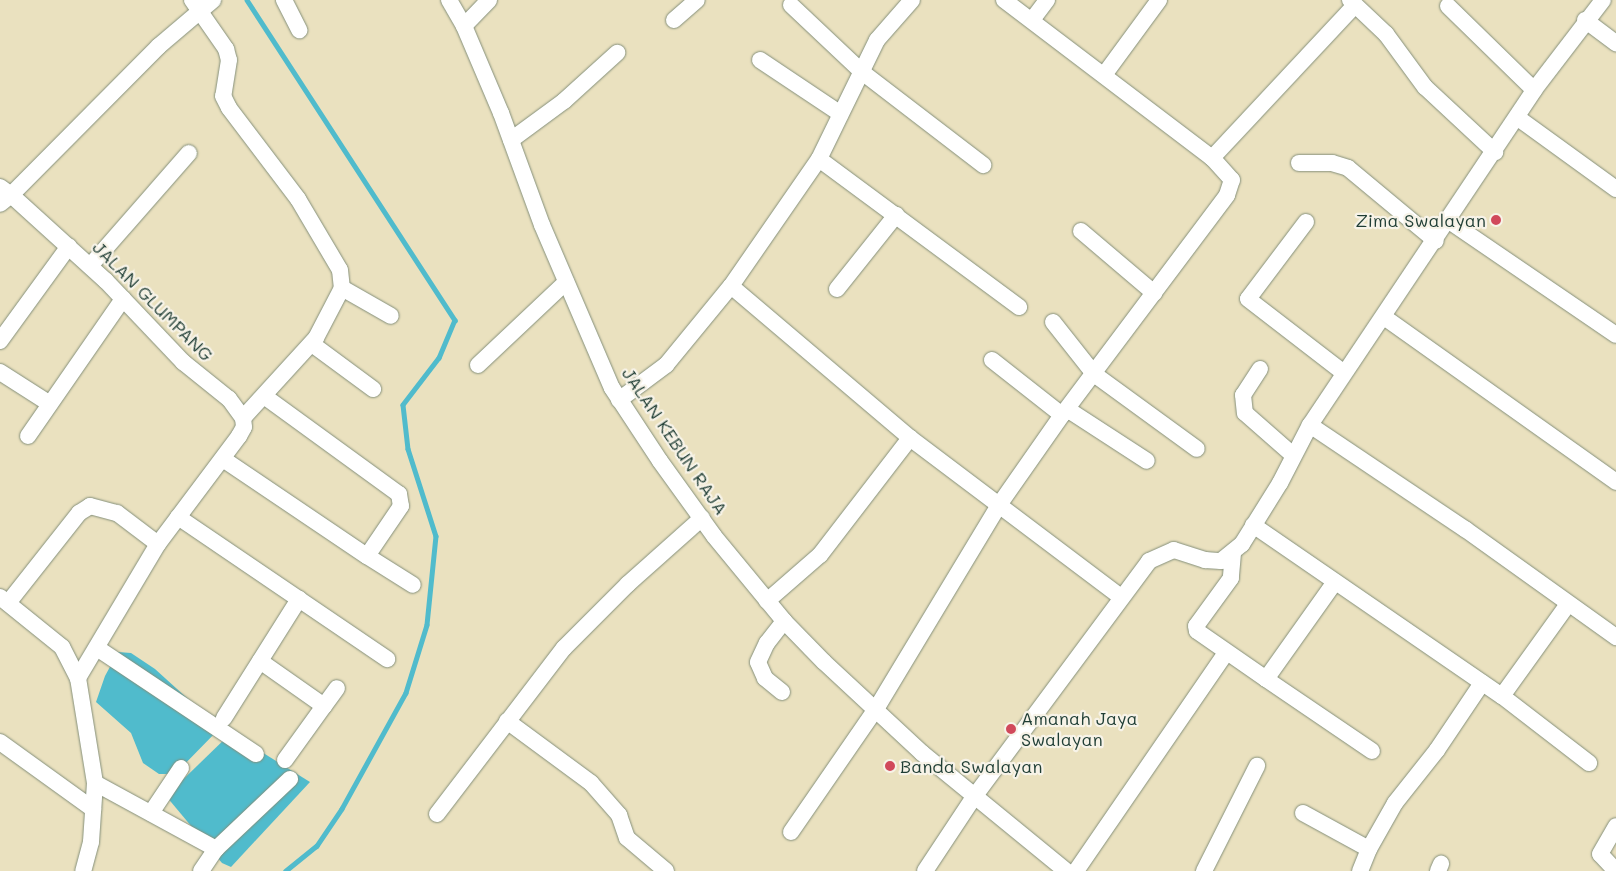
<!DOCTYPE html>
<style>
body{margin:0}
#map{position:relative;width:1616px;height:871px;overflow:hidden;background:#eae1bf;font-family:Mali,sans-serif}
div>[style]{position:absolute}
.water>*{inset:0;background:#50bbcc}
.stream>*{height:4.5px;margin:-2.25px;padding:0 2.25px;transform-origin:2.25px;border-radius:2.25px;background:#50bbcc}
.roads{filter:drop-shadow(0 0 1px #848f7a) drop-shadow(0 0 1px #848f7a)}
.minor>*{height:16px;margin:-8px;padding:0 8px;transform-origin:8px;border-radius:8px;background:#fff}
.dots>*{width:14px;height:14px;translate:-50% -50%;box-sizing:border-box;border:2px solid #f7f3e8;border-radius:50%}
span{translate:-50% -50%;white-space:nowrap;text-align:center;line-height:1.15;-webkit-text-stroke:4.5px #f7f3e8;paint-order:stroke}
.poi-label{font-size:18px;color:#1f3d34}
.right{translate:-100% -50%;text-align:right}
.left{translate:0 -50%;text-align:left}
.street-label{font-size:18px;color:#1f3d34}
</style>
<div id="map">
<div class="water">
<div style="clip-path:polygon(118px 652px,131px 653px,155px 669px,220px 728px,175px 774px,159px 774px,143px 763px,131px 733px,96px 702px,105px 676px)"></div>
<div style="clip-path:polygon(231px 733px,310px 782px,231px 867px,222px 863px,166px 796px)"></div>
</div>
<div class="stream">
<div style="left:247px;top:0;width:382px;rotate:57deg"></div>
<div style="left:455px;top:320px;width:41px;rotate:112.8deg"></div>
<div style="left:439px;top:358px;width:59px;rotate:127.5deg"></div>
<div style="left:403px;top:405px;width:44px;rotate:83.5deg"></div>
<div style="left:408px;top:449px;width:91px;rotate:72.2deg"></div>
<div style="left:436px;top:536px;width:89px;rotate:95.8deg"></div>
<div style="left:427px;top:625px;width:71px;rotate:107.2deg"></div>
<div style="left:406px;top:693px;width:132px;rotate:118.9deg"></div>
<div style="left:342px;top:809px;width:45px;rotate:124deg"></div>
<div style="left:317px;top:846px;width:40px;rotate:141deg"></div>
</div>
<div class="roads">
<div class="minor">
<div style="left:192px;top:0;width:60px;rotate:55.2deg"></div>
<div style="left:226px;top:49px;width:11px;rotate:75deg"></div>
<div style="left:229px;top:60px;width:36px;rotate:99deg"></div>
<div style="left:223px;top:96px;width:13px;rotate:63deg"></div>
<div style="left:229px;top:108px;width:114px;rotate:52.8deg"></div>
<div style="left:298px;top:199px;width:82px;rotate:59.4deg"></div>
<div style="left:340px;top:270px;width:18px;rotate:84deg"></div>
<div style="left:342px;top:288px;width:56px;rotate:117.5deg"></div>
<div style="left:316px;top:338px;width:108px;rotate:132.4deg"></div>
<div style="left:284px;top:0;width:34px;rotate:63deg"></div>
<div style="left:449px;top:0;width:30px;rotate:60deg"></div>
<div style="left:464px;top:26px;width:95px;rotate:67deg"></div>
<div style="left:501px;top:113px;width:119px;rotate:69.9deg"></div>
<div style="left:542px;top:225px;width:177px;rotate:66.8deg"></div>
<div style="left:612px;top:388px;width:87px;rotate:56.7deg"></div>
<div style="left:660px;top:461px;width:92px;rotate:54.2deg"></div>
<div style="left:714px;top:536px;width:110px;rotate:50.5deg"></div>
<div style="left:784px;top:621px;width:57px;rotate:45.7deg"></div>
<div style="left:824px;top:662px;width:134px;rotate:42.9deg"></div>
<div style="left:922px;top:753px;width:186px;rotate:39.3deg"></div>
<div style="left:1004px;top:0;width:261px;rotate:37.2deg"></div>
<div style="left:1350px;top:0;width:50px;rotate:43.4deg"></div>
<div style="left:1386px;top:34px;width:66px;rotate:53.7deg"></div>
<div style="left:1425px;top:87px;width:96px;rotate:42.9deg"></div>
<div style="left:791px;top:5px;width:98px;rotate:43.3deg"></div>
<div style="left:862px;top:72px;width:153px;rotate:37.5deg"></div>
<div style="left:1448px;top:6px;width:120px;rotate:44.3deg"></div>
<div style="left:674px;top:20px;width:30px;rotate:-41deg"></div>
<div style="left:1032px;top:20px;width:25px;rotate:-53deg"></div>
<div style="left:1585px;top:20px;width:39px;rotate:37deg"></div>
<div style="left:464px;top:26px;width:36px;rotate:-46deg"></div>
<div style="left:760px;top:60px;width:97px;rotate:33.7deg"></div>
<div style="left:1104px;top:75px;width:93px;rotate:-53.7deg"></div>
<div style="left:1518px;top:118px;width:121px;rotate:35.9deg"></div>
<div style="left:511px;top:140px;width:66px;rotate:-36.3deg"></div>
<div style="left:564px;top:101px;width:72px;rotate:-42.2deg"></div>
<div style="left:819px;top:159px;width:249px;rotate:36.5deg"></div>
<div style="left:1299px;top:163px;width:33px"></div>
<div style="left:1332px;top:163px;width:17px;rotate:17deg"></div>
<div style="left:1348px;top:168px;width:114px;rotate:39.7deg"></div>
<div style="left:0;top:187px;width:14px;rotate:36deg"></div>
<div style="left:11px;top:195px;width:14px;rotate:141deg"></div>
<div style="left:1449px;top:221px;width:202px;rotate:34.3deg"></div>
<div style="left:1306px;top:222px;width:96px;rotate:127deg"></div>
<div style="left:1248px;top:299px;width:121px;rotate:37.6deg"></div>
<div style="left:1081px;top:231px;width:96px;rotate:40.3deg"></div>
<div style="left:90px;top:266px;width:150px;rotate:-48.8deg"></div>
<div style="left:731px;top:286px;width:235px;rotate:40.3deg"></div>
<div style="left:910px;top:438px;width:263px;rotate:37deg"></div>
<div style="left:342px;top:288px;width:56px;rotate:29.7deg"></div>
<div style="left:837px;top:289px;width:95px;rotate:-51.4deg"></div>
<div style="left:1384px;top:317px;width:285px;rotate:35.4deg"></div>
<div style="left:1053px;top:322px;width:66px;rotate:51.7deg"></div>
<div style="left:1094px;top:374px;width:127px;rotate:36.1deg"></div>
<div style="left:0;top:341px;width:117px;rotate:-54deg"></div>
<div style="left:312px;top:344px;width:76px;rotate:36.4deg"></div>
<div style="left:992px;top:360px;width:89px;rotate:38.2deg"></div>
<div style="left:478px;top:365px;width:121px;rotate:-43.3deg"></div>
<div style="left:1260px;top:369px;width:31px;rotate:123deg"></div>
<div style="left:1243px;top:395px;width:18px;rotate:84deg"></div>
<div style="left:1245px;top:413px;width:64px;rotate:41.2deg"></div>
<div style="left:0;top:372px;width:59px;rotate:32.6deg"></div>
<div style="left:264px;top:396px;width:167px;rotate:36deg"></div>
<div style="left:399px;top:494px;width:12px;rotate:81deg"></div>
<div style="left:401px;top:506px;width:60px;rotate:124.2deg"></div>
<div style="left:367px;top:556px;width:54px;rotate:32.2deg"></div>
<div style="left:619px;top:400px;width:59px;rotate:-36.7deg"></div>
<div style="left:666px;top:365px;width:102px;rotate:-50.6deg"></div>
<div style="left:731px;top:286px;width:155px;rotate:-55.3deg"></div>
<div style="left:819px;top:159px;width:132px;rotate:-64deg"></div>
<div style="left:877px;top:40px;width:53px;rotate:-48.8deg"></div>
<div style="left:1067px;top:409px;width:95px;rotate:33deg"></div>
<div style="left:1310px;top:425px;width:187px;rotate:33.9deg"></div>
<div style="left:1465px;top:529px;width:186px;rotate:35.6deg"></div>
<div style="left:28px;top:436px;width:167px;rotate:-55.3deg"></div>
<div style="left:223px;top:459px;width:174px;rotate:34deg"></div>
<div style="left:178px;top:517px;width:253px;rotate:34.2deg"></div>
<div style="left:1253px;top:525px;width:302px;rotate:34.5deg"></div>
<div style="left:1502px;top:696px;width:110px;rotate:37.6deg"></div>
<div style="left:1233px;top:553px;width:25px;rotate:95deg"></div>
<div style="left:1231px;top:578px;width:59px;rotate:126.1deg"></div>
<div style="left:1196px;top:626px;width:5px;rotate:79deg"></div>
<div style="left:1197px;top:631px;width:84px;rotate:34.8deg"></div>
<div style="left:1266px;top:679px;width:119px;rotate:-54.6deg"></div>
<div style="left:0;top:597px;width:80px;rotate:38.9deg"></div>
<div style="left:62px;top:647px;width:35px;rotate:63deg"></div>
<div style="left:78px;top:678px;width:106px;rotate:80.8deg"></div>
<div style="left:95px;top:783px;width:59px;rotate:93.9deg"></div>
<div style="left:91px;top:842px;width:30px;rotate:105deg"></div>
<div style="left:767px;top:601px;width:70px;rotate:-41deg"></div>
<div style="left:820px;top:555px;width:148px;rotate:-52.4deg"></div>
<div style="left:8px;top:603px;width:115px;rotate:-51.7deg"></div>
<div style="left:79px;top:513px;width:13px;rotate:-32deg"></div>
<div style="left:90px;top:506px;width:28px;rotate:15deg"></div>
<div style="left:117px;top:513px;width:51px;rotate:37.1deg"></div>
<div style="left:97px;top:648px;width:191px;rotate:33.7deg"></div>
<div style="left:260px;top:661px;width:78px;rotate:35.1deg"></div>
<div style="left:324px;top:706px;width:22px;rotate:-54deg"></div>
<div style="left:78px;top:678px;width:156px;rotate:-59.2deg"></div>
<div style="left:158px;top:544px;width:135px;rotate:-53.1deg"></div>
<div style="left:239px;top:436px;width:10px;rotate:-61deg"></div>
<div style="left:244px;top:427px;width:9px;rotate:-96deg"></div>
<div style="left:243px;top:418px;width:24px;rotate:-126deg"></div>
<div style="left:229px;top:399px;width:59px;rotate:-141.2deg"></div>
<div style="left:183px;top:362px;width:112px;rotate:-133.5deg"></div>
<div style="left:106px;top:281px;width:128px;rotate:-137.8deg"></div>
<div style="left:11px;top:195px;width:210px;rotate:-45.2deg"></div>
<div style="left:159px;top:46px;width:71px;rotate:-40.4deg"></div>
<div style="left:1266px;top:679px;width:128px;rotate:34.2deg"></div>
<div style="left:782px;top:692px;width:22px;rotate:-141deg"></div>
<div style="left:765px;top:678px;width:17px;rotate:-114deg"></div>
<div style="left:758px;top:662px;width:21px;rotate:-65deg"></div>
<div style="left:767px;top:643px;width:28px;rotate:-52deg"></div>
<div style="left:1502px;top:696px;width:113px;rotate:-54.3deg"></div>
<div style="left:224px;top:718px;width:141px;rotate:-57.8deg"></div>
<div style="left:507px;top:721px;width:104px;rotate:36.4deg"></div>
<div style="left:591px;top:783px;width:43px;rotate:48.8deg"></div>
<div style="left:619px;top:815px;width:24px;rotate:71deg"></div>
<div style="left:627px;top:838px;width:51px;rotate:40.2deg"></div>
<div style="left:0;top:742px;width:115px;rotate:35.8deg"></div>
<div style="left:285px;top:760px;width:67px;rotate:-54.2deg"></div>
<div style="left:95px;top:783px;width:138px;rotate:28.6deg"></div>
<div style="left:151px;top:813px;width:54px;rotate:-56.3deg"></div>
<div style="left:1303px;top:813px;width:75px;rotate:28.6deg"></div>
<div style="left:1369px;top:849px;width:24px;rotate:112deg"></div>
<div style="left:437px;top:814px;width:209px;rotate:-52.6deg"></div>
<div style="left:564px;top:648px;width:91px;rotate:-45deg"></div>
<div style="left:628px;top:584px;width:99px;rotate:-41.7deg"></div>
<div style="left:791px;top:832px;width:150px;rotate:-55.4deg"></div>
<div style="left:876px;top:709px;width:238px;rotate:-58.9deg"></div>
<div style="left:999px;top:505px;width:110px;rotate:-55deg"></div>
<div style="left:1062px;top:415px;width:275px;rotate:-53.1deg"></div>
<div style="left:1227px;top:195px;width:16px;rotate:-72deg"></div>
<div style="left:1232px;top:180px;width:30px;rotate:-132deg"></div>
<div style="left:1212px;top:158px;width:209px;rotate:-46.9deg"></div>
<div style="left:1369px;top:849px;width:53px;rotate:-60.5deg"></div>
<div style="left:1395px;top:803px;width:68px;rotate:-51.6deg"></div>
<div style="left:1437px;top:750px;width:81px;rotate:-56.1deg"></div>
<div style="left:201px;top:871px;width:27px;rotate:-56deg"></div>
<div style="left:216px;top:849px;width:102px;rotate:-43.4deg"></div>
<div style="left:925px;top:871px;width:89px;rotate:-56.5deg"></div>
<div style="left:974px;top:797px;width:294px;rotate:-53.4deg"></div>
<div style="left:1149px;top:561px;width:27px;rotate:-24deg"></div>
<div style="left:1174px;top:550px;width:33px;rotate:18deg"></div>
<div style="left:1205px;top:560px;width:16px;rotate:4deg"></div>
<div style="left:1221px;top:561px;width:27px;rotate:-39deg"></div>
<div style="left:1242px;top:544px;width:72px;rotate:-58.1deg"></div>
<div style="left:1280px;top:483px;width:65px;rotate:-62.7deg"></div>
<div style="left:1310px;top:425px;width:403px;rotate:-56.2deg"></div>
<div style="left:1534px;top:90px;width:113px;rotate:-52.5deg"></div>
<div style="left:1076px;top:871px;width:265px;rotate:-55.5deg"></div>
<div style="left:1204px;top:871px;width:118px;rotate:-63.2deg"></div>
<div style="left:1438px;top:871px;width:8px;rotate:-67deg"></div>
<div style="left:1616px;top:871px;width:23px;rotate:-133deg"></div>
<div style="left:1600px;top:854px;width:32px;rotate:-60deg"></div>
</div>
</div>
<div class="dots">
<div style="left:1496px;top:220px;background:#d1495b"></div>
<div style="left:1011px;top:729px;background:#d1495b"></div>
<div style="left:890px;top:766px;background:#d1495b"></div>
</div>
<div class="poi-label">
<span class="right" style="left:1486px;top:220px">Zima Swalayan</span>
<span class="left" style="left:1021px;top:729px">Amanah Jaya<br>Swalayan</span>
<span class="left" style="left:900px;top:766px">Banda Swalayan</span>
</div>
<div class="street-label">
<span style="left:153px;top:301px;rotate:45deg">JALAN GLUMPANG</span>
<span style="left:675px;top:441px;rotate:56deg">JALAN KEBUN RAJA</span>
</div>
</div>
